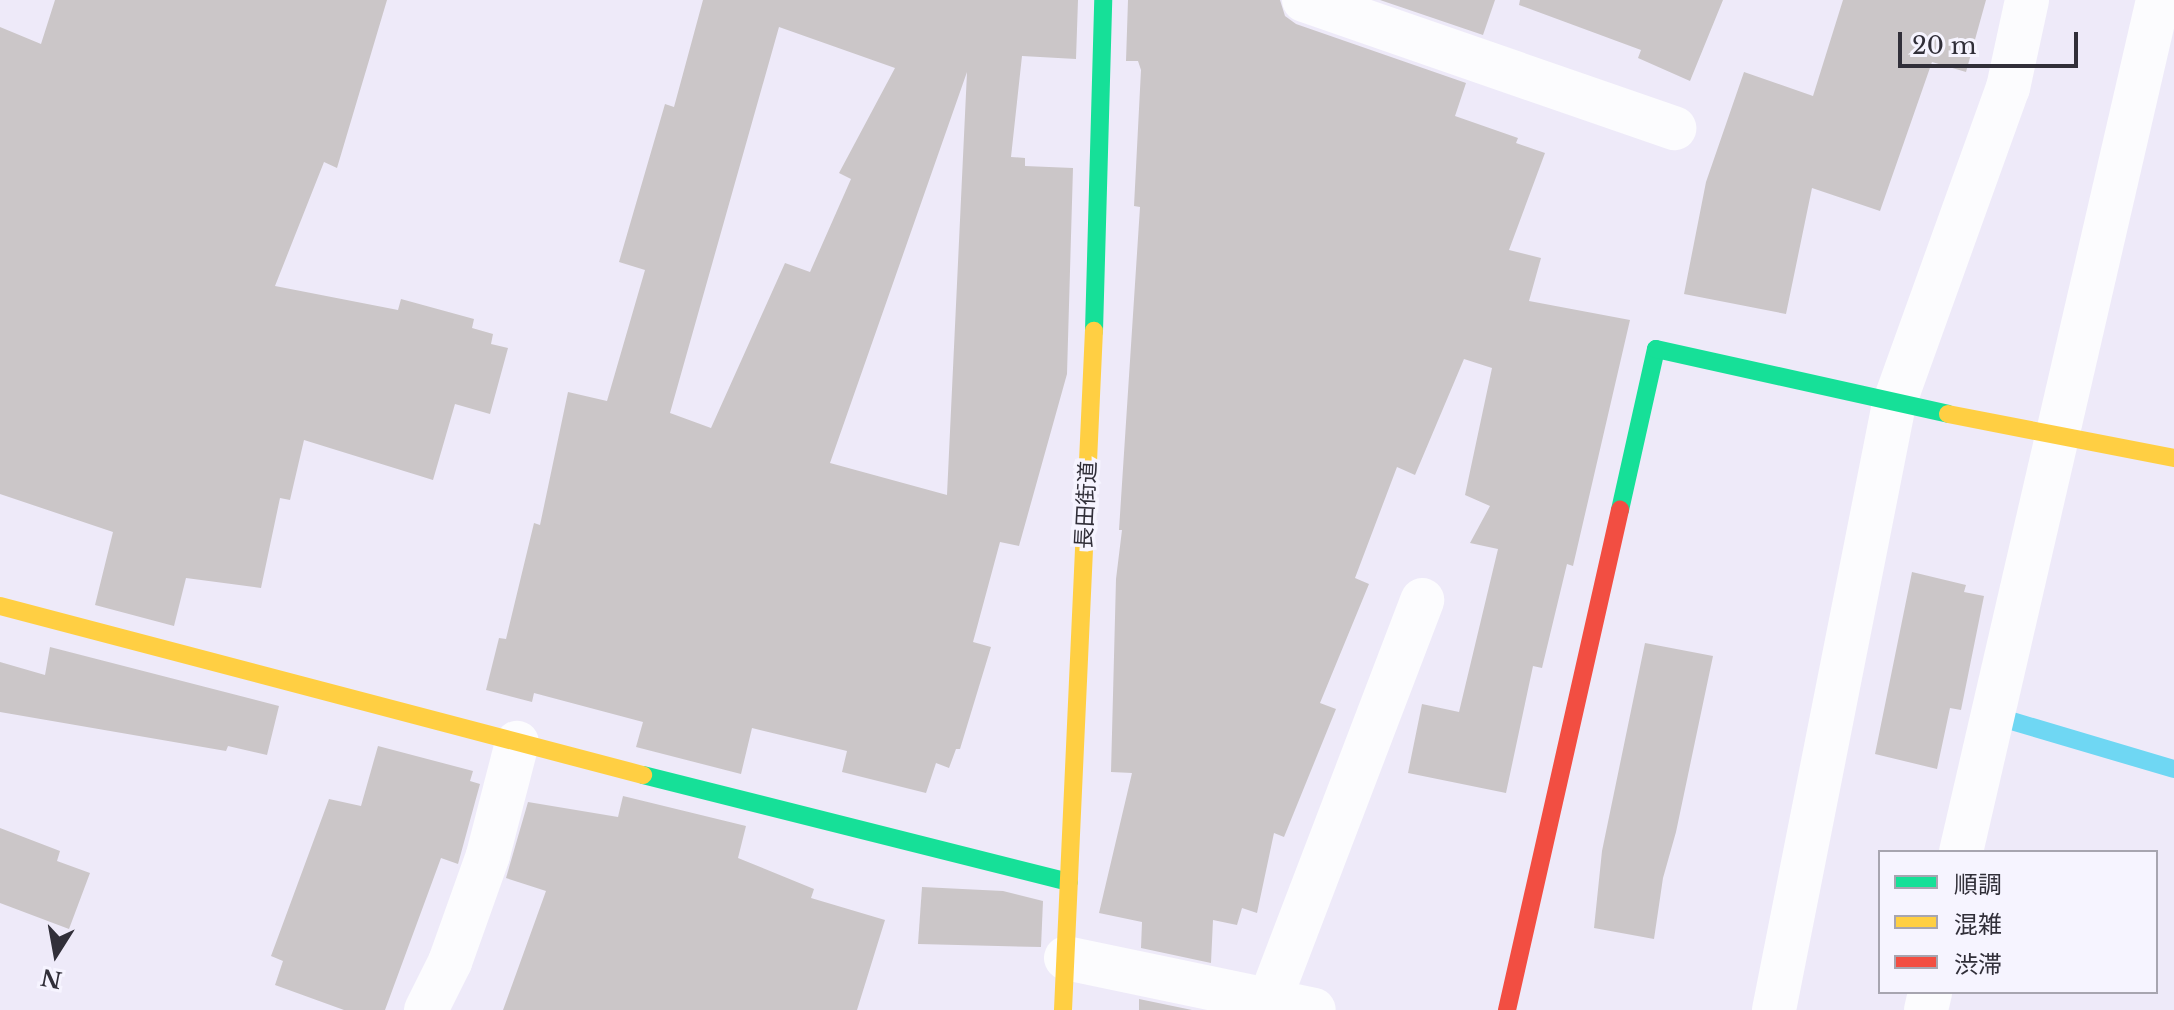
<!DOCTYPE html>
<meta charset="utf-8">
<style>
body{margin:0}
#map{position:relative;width:2174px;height:1010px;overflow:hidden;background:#eeeaf9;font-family:"Libre Baskerville","Noto Sans JP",serif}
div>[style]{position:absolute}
.stream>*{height:18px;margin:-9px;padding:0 9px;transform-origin:9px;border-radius:9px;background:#6fd7f3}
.building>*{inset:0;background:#cbc6c8}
.street>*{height:44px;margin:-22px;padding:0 22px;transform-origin:22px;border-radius:22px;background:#fcfcfe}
.fast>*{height:18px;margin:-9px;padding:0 9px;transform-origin:9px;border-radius:9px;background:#16e098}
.slow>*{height:18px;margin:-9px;padding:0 9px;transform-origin:9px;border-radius:9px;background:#ffcf43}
.jam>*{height:18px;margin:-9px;padding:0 9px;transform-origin:9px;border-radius:9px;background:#f24e42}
span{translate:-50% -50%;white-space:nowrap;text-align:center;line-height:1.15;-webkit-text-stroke:7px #f6f4ff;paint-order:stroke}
.street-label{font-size:22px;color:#312f39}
.legend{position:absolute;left:1878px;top:850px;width:280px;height:144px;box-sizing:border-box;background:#f6f4ff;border:2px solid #a7a5b0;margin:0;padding:10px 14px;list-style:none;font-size:24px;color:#312f39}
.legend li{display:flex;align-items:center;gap:16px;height:40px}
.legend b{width:40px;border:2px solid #a7a5b0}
.north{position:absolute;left:16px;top:914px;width:80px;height:80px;-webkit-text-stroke:6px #f6f4ff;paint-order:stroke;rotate:191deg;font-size:22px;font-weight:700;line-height:32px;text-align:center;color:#312f39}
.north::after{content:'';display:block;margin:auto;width:28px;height:36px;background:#312f39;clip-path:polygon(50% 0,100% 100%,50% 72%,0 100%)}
.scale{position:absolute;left:1898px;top:32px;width:180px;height:36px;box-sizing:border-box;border:4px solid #312f39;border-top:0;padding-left:10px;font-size:24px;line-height:28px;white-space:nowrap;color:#312f39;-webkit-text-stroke:6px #f6f4ff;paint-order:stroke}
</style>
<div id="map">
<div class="stream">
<div style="left:2005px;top:719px;width:176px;rotate:16.5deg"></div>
</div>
<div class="building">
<div style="clip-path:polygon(55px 0,387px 0,337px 168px,324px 162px,275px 286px,398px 310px,401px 299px,474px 319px,472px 328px,493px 334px,491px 344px,508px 348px,490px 414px,455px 404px,433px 480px,304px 440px,290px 500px,280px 498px,261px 588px,186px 578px,174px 626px,95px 605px,113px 532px,0 494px,0 27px,41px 44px)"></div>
<div style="clip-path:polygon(evenodd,703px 0,1078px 0,1076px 59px,1022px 56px,1011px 157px,1025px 158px,1025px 166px,1073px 168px,1067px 374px,1019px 546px,1000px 542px,973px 642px,991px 647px,960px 749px,956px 749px,949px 768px,936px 763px,926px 793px,842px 772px,847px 751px,752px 728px,741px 774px,636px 747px,643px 722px,534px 693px,532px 702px,486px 690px,499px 638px,506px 639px,534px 523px,540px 525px,568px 392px,607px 401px,645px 270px,619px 262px,665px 104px,674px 107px,703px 0,779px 27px,895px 68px,839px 173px,851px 179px,810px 272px,785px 263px,711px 428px,670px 413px,779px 27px,703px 0,967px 72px,947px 495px,830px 463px,967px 72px)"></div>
<div style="clip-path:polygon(1128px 0,1280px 0,1285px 16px,1296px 24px,1466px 83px,1455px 116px,1518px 138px,1516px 143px,1545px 153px,1509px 250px,1541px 258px,1529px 301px,1630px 320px,1573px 566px,1567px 564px,1542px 668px,1533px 666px,1506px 793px,1408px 773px,1422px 704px,1459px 712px,1498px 549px,1470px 543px,1490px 506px,1465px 495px,1492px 368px,1464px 359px,1415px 475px,1397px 467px,1355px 578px,1369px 584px,1320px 703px,1336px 709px,1284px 837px,1274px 833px,1257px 913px,1242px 908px,1237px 925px,1213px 920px,1211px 963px,1141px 948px,1142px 922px,1099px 913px,1132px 773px,1111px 772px,1116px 579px,1122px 530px,1119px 530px,1140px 207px,1134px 206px,1141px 70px,1138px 61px,1126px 61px)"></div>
<div style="clip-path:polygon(1380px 0,1495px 0,1483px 35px)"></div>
<div style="clip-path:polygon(1520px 0,1723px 0,1690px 81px,1638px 58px,1641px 50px,1519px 5px)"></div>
<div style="clip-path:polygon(1843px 0,1986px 0,1966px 72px,1932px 62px,1880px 211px,1812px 188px,1786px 314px,1684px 294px,1706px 182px,1744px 72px,1813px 96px)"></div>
<div style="clip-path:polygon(1912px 572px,1966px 585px,1964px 592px,1984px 596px,1961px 710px,1950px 708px,1937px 769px,1875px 754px)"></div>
<div style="clip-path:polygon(1645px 643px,1713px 656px,1676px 832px,1663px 878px,1654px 939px,1594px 928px,1602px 851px)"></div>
<div style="clip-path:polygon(50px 647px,279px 706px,267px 755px,228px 746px,226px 751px,0 712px,0 662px,45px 675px)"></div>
<div style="clip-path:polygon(378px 746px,473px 771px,470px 781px,480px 784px,458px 864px,441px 858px,385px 1010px,344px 1010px,275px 985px,283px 961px,271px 956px,329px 799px,361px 806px)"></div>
<div style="clip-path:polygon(623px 796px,746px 826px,738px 858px,814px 889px,811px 898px,885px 920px,857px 1010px,503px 1010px,546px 891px,506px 878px,528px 802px,618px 817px)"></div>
<div style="clip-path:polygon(0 828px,60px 851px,57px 861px,90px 873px,69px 929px,0 903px)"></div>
<div style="clip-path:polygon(922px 887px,1003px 891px,1043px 901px,1041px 947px,918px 944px)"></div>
<div style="clip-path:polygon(1139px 999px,1192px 1010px,1139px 1010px)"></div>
</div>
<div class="street">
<div style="left:1304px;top:0;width:392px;rotate:19.1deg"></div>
<div style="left:1961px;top:852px;width:874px;rotate:-76.98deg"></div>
<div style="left:1066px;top:958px;width:253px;rotate:11.8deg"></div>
<div style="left:1270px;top:999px;width:427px;rotate:-69.1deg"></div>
<div style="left:426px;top:1010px;width:54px;rotate:-63.4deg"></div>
<div style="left:450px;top:962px;width:114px;rotate:-70.4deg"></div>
<div style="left:488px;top:855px;width:116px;rotate:-75.5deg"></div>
<div style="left:1774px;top:1010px;width:618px;rotate:-78.8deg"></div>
<div style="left:1894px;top:404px;width:336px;rotate:-70.2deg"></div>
<div style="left:2008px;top:88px;width:90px;rotate:-77.8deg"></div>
<div style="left:1926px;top:1010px;width:18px;rotate:-77deg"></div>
</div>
<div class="fast">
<div style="left:1094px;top:331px;width:331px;rotate:-88.4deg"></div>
<div style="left:1620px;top:510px;width:165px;rotate:-77.4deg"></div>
<div style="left:1656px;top:349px;width:299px;rotate:12.5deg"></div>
<div style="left:643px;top:775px;width:439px;rotate:14.1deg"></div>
</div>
<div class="slow">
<div style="left:1948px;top:414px;width:230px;rotate:11deg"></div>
<div style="left:0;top:606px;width:665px;rotate:14.73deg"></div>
<div style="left:1063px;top:1010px;width:680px;rotate:-87.39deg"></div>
</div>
<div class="jam">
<div style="left:1507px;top:1010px;width:513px;rotate:-77.27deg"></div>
</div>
<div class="street-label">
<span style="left:1086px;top:505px;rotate:-87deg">長田街道</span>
</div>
<ul class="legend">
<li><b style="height:10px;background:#16e098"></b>順調</li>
<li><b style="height:10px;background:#ffcf43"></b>混雑</li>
<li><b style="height:10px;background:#f24e42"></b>渋滞</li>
</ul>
<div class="north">N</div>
<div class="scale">20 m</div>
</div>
